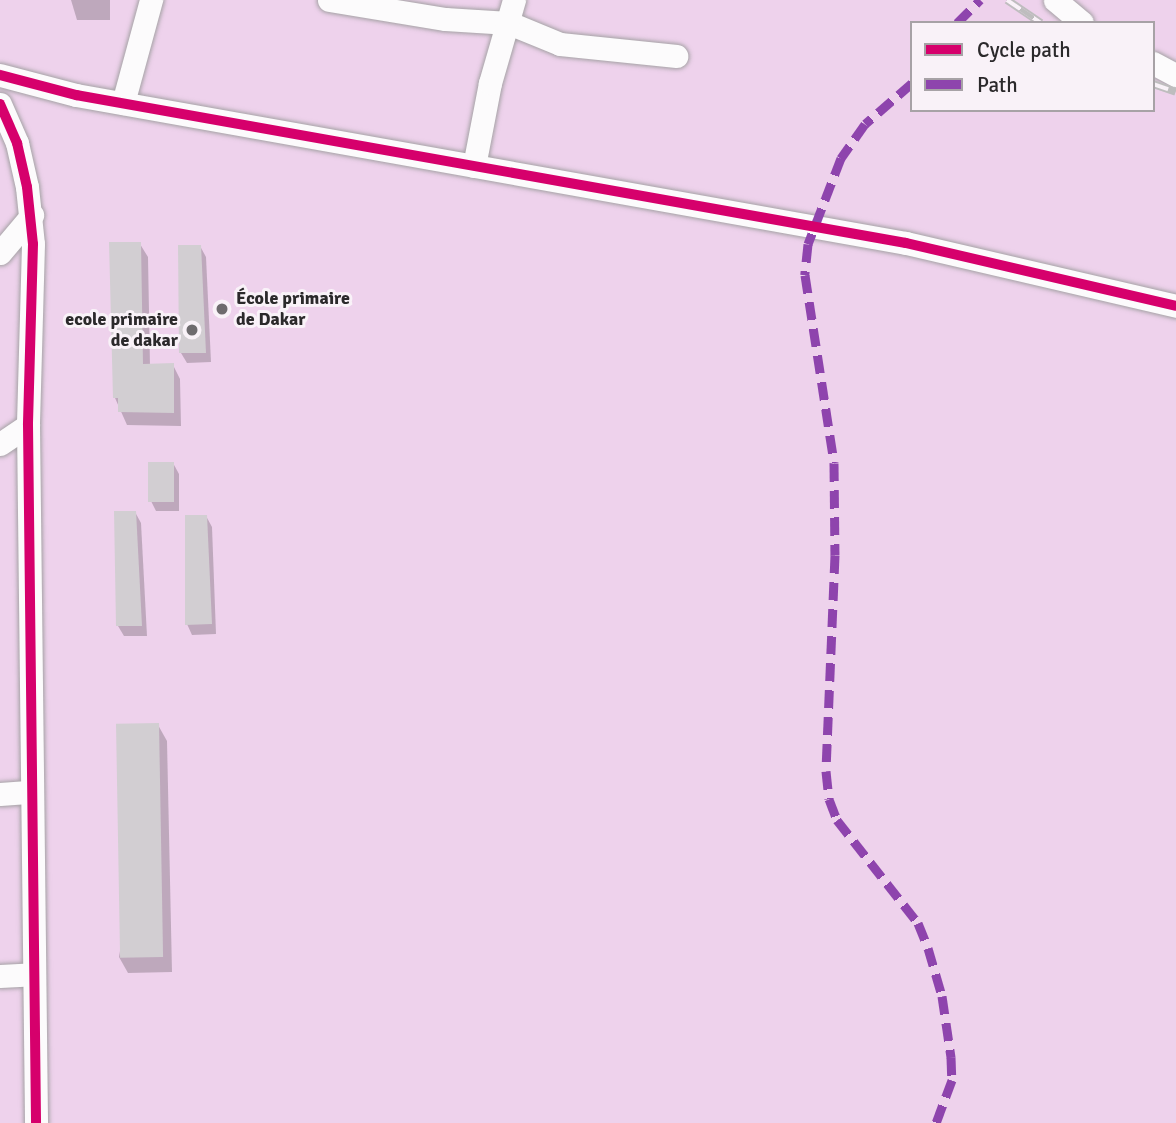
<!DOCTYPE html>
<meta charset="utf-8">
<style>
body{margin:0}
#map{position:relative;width:1176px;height:1123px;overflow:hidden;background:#eae5ea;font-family:Signika,sans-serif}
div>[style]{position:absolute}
.green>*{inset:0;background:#eed2ec}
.shadow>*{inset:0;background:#0003}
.building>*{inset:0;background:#d2ced2;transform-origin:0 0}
.roads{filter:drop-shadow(0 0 2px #a5a2a5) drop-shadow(0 0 2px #a5a2a5)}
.minor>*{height:23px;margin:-11.5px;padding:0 11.5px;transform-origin:11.5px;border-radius:11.5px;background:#fcfbfc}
.rail>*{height:8px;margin-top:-4px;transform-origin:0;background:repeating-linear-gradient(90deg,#f9f2f8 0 16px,#bebdbe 0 32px);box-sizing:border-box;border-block:2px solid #bebdbe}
.quiet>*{height:9px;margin-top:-4.5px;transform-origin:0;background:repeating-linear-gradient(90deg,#8e44ad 0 18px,transparent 0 27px)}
.cycleway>*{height:10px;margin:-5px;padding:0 5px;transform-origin:5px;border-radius:5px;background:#d6006c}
.dots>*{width:19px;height:19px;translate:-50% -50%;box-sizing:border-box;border:4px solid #f9f2f8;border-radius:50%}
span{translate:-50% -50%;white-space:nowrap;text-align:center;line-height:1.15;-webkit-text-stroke:6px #f9f2f8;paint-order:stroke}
.poi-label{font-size:18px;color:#2b292b;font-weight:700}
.left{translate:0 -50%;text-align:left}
.right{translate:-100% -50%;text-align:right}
.legend{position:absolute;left:910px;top:21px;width:245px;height:91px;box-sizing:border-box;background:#f9f2f8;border:2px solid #a7a2a6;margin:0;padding:9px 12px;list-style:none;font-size:21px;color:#2b292b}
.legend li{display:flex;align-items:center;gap:14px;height:35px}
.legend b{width:35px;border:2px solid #a7a2a6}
</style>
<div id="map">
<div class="green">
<div style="clip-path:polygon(evenodd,0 0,1176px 0,1176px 1123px,0 1123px,0 0,912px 23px,1153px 23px,1153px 110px,912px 110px,912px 23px)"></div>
</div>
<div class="shadow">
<div style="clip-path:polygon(71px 0,110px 0,110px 20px,77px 20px)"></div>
<div style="clip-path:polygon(140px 244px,148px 257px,150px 366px,173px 365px,180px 379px,181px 426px,127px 425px,115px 398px)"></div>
<div style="clip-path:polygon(200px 246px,206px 257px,211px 362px,187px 363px,181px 353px)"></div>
<div style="clip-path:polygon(173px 463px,179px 474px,179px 511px,156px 511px,151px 501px)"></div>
<div style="clip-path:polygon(135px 512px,141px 523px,147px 636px,124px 636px,118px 626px)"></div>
<div style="clip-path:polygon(206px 516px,212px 527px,216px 634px,192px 635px,187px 624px)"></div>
<div style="clip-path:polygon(158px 725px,167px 741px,172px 972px,128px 973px,119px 957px)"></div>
</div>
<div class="building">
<div style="clip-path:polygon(109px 242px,141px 242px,143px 364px,174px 363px,174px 413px,118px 412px,118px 398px,113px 398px)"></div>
<div style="clip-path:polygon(178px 245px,201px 245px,206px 353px,179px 353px)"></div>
<div style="left:148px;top:462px;width:26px;height:40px"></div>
<div style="clip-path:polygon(114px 511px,136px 511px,142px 626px,116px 626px)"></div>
<div style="clip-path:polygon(185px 515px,207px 515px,212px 624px,185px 625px)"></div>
<div style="left:159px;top:723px;width:234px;height:43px;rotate:89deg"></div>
</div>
<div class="roads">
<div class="minor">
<div style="left:329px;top:0;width:118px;rotate:9.3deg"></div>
<div style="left:445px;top:19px;width:64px;rotate:3.6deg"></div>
<div style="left:509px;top:23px;width:55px;rotate:22.4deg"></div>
<div style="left:560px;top:44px;width:117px;rotate:5.9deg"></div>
<div style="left:1055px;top:0;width:35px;rotate:40deg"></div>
<div style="left:1153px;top:63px;width:26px;rotate:28deg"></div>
<div style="left:0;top:75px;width:79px;rotate:14.7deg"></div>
<div style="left:76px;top:95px;width:843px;rotate:10.11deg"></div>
<div style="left:906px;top:243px;width:277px;rotate:13.1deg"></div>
<div style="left:123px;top:103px;width:107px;rotate:-74.8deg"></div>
<div style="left:0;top:104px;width:43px;rotate:66.4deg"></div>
<div style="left:17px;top:143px;width:45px;rotate:77.2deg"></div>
<div style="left:27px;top:187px;width:57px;rotate:84deg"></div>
<div style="left:33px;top:244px;width:181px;rotate:91.6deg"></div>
<div style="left:28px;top:425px;width:698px;rotate:89.34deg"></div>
<div style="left:474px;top:166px;width:85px;rotate:-79.1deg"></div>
<div style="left:490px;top:83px;width:86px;rotate:-73.9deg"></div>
<div style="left:0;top:253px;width:50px;rotate:-49.9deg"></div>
<div style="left:0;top:444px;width:34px;rotate:-34deg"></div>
<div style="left:0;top:794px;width:31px;rotate:-4deg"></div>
<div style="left:0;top:976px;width:33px;rotate:-3deg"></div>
</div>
</div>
<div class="rail">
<div style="left:1007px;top:0;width:41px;rotate:34.1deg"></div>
<div style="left:1153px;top:84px;width:24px;rotate:19deg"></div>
</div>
<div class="quiet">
<div style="left:957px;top:23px;width:33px;rotate:-45deg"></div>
<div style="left:912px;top:83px;width:62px;rotate:138.9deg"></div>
<div style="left:865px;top:124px;width:42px;rotate:125.2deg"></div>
<div style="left:841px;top:158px;width:92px;rotate:111deg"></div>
<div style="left:808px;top:244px;width:31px;rotate:96deg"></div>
<div style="left:805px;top:275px;width:190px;rotate:81.2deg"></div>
<div style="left:834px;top:463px;width:92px;rotate:89.4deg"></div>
<div style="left:835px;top:555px;width:216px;rotate:92.4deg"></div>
<div style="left:826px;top:771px;width:28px;rotate:84deg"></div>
<div style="left:829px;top:799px;width:22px;rotate:69deg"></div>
<div style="left:837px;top:820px;width:131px;rotate:51.8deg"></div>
<div style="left:918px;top:923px;width:27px;rotate:68deg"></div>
<div style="left:928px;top:948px;width:50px;rotate:73.7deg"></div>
<div style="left:942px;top:996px;width:62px;rotate:81.6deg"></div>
<div style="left:951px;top:1057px;width:23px;rotate:88deg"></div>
<div style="left:952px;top:1080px;width:46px;rotate:110.4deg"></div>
</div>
<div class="cycleway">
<div style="left:0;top:75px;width:79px;rotate:14.7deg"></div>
<div style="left:76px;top:95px;width:843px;rotate:10.11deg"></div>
<div style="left:906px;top:243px;width:277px;rotate:13.1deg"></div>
<div style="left:0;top:104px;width:43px;rotate:66.4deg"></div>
<div style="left:17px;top:143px;width:45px;rotate:77.2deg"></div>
<div style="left:27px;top:187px;width:57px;rotate:84deg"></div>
<div style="left:33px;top:244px;width:181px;rotate:91.6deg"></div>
<div style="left:28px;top:425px;width:698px;rotate:89.34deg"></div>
</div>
<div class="dots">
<div style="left:222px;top:309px;background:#6e6b6e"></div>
<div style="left:192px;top:330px;background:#6e6b6e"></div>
</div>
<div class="poi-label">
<span class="left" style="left:236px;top:309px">École primaire<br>de Dakar</span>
<span class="right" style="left:178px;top:330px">ecole primaire<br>de dakar</span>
</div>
<ul class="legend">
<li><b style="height:9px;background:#d6006c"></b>Cycle path</li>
<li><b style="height:9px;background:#8e44ad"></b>Path</li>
</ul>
</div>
